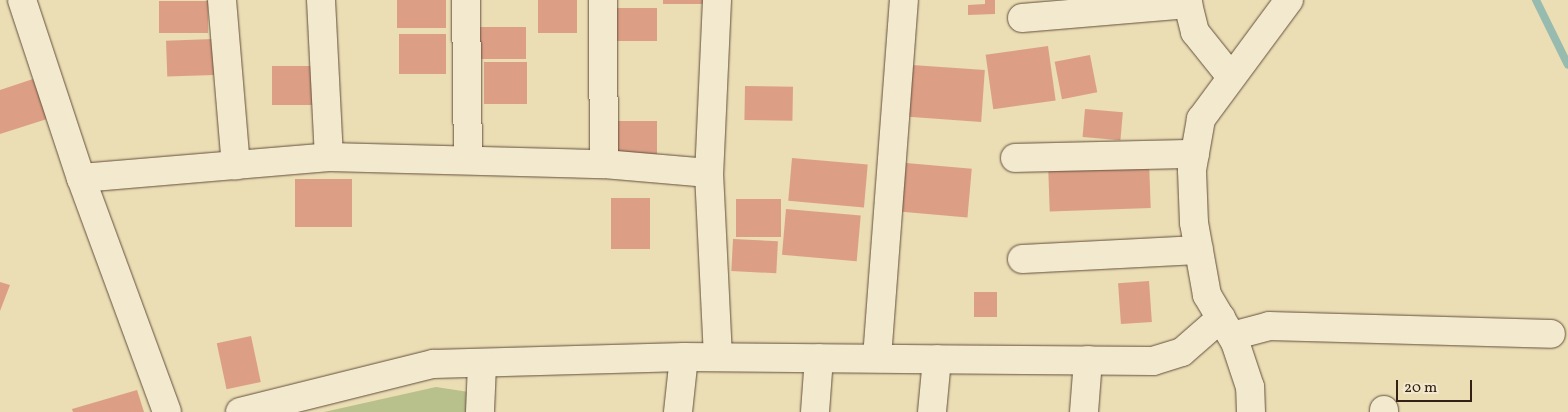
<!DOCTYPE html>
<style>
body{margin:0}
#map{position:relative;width:1568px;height:412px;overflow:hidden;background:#ebddb4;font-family:Vollkorn,serif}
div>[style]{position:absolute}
.green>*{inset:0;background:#b8c08c}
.stream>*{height:8px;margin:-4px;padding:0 4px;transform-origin:4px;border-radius:4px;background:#98bbb0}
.building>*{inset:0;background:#dc9f85;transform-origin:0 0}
.roads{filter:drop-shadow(0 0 1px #62503c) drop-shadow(0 0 1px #62503c)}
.minor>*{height:28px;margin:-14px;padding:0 14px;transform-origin:14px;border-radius:14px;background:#f2e9ce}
span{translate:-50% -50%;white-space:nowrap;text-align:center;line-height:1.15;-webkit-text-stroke:4.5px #f2e9ce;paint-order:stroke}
.scale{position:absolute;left:1396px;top:380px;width:76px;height:22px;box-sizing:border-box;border:2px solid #342114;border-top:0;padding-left:6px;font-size:15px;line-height:18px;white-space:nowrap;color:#342114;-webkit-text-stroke:4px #f2e9ce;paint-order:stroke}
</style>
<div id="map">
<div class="green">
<div style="clip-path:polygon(436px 387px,495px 396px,494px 412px,324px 412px)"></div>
</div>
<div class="stream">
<div style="left:1536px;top:0;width:72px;rotate:63.8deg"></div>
</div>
<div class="building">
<div style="left:397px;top:0;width:49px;height:28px"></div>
<div style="left:538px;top:0;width:39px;height:33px"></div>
<div style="left:663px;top:0;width:40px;height:4px"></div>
<div style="clip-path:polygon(985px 0,995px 0,995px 14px,968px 15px,968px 5px,985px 4px)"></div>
<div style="left:208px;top:1px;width:32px;height:49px;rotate:90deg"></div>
<div style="left:611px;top:8px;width:46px;height:33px"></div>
<div style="left:526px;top:27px;width:32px;height:49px;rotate:90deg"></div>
<div style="left:399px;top:34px;width:47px;height:40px"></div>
<div style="left:213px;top:39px;width:36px;height:47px;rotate:88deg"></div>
<div style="left:1048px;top:46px;width:55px;height:63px;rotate:82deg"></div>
<div style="left:1090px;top:55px;width:38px;height:36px;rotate:79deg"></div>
<div style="left:527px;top:62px;width:42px;height:43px;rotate:90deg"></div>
<div style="left:912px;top:65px;width:73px;height:52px;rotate:4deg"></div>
<div style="left:272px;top:66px;width:43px;height:39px"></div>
<div style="clip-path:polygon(33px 79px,47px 119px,0 134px,0 90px)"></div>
<div style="left:745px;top:86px;width:48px;height:34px;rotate:1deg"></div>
<div style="left:1085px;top:109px;width:38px;height:28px;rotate:5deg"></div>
<div style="left:614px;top:121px;width:43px;height:33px"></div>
<div style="left:792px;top:158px;width:76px;height:43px;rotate:5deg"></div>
<div style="left:1149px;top:160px;width:48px;height:101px;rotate:88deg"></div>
<div style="left:906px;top:163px;width:66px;height:49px;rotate:5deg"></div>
<div style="left:295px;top:179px;width:57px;height:48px"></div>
<div style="left:611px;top:198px;width:39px;height:51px"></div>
<div style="left:736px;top:199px;width:45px;height:38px"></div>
<div style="left:786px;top:209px;width:75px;height:46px;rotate:5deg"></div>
<div style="left:733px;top:239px;width:45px;height:32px;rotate:3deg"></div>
<div style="left:1149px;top:281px;width:41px;height:31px;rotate:86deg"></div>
<div style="clip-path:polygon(0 282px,10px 285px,0 311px)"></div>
<div style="left:974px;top:292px;width:23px;height:25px"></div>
<div style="left:251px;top:336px;width:47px;height:35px;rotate:78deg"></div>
<div style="clip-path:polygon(137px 390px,144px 412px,73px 412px,72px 409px)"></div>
</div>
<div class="roads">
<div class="minor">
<div style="left:22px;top:0;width:188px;rotate:71.7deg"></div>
<div style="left:81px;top:178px;width:249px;rotate:69.8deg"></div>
<div style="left:222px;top:0;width:166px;rotate:85.2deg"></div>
<div style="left:321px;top:0;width:157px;rotate:87.1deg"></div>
<div style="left:466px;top:0;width:159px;rotate:89.3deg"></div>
<div style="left:603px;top:0;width:164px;rotate:89.7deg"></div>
<div style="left:717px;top:0;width:173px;rotate:92.6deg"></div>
<div style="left:709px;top:173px;width:184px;rotate:87.2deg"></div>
<div style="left:1187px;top:0;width:33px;rotate:76deg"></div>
<div style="left:1195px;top:32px;width:58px;rotate:51.3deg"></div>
<div style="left:1022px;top:18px;width:167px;rotate:-4.8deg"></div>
<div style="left:1015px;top:158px;width:180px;rotate:-1.3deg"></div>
<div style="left:81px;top:178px;width:249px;rotate:-4.8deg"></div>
<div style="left:329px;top:157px;width:275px;rotate:1.5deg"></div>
<div style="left:604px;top:164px;width:105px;rotate:4.9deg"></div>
<div style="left:1022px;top:259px;width:177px;rotate:-2.9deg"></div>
<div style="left:1232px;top:336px;width:38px;rotate:-15deg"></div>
<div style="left:1269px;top:326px;width:282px;rotate:1.6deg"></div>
<div style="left:877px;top:358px;width:359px;rotate:-85.7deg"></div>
<div style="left:240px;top:412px;width:199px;rotate:-14deg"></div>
<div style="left:433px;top:364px;width:251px;rotate:-1.6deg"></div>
<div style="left:684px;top:357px;width:469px;rotate:0.5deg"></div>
<div style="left:1153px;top:361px;width:30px;rotate:-17deg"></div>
<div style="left:1182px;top:352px;width:52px;rotate:-41.1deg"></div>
<div style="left:480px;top:412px;width:48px;rotate:-87.6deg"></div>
<div style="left:678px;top:412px;width:55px;rotate:-83.8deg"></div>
<div style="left:815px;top:412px;width:54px;rotate:-85.8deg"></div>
<div style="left:932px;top:412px;width:53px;rotate:-84.6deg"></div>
<div style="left:1084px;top:412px;width:52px;rotate:-85.6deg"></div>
<div style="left:1251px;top:412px;width:25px;rotate:-92deg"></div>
<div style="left:1250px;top:387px;width:47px;rotate:-108.4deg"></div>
<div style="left:1235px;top:342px;width:55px;rotate:-120.8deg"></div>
<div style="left:1207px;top:295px;width:73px;rotate:-100.2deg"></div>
<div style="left:1194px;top:223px;width:53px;rotate:-92.2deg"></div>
<div style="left:1192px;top:170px;width:52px;rotate:-80deg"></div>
<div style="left:1201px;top:119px;width:148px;rotate:-53.5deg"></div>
<div style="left:1384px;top:412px;width:2px;rotate:-90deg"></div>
</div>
</div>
<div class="scale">20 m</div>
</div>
